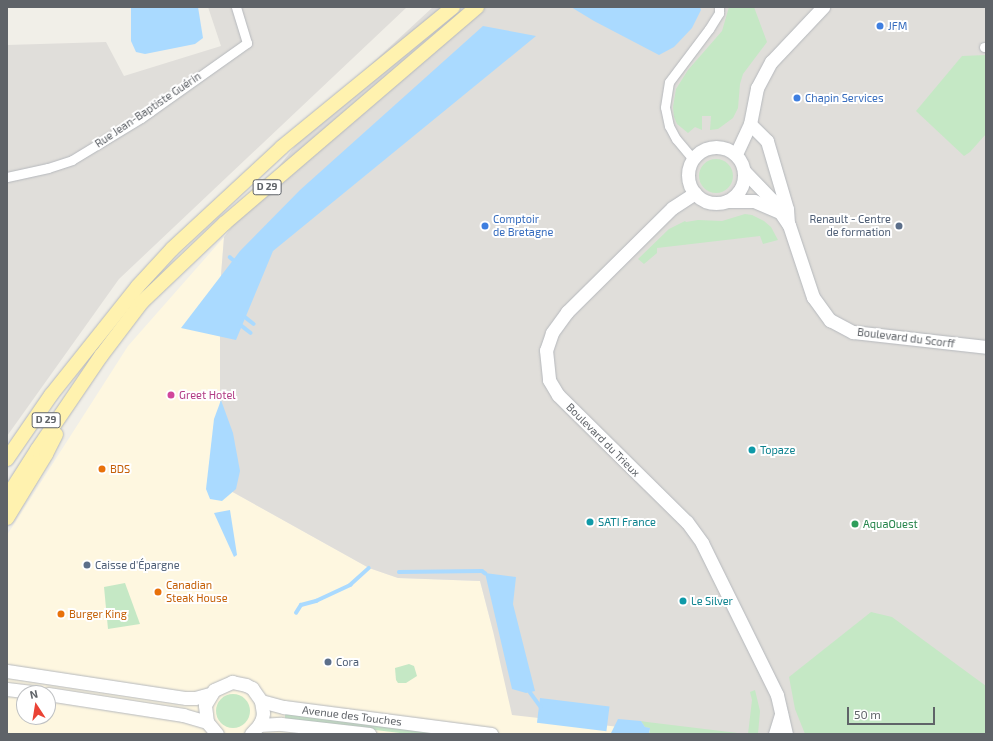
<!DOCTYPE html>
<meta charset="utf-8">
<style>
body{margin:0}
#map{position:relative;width:993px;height:741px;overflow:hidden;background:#f1efe8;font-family:"Exo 2",sans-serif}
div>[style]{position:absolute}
.commercial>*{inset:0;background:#fef7e0}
.industrial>*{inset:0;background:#e0deda}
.green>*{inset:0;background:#c5e8c5}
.round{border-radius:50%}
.water>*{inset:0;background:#aadaff;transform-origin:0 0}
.stream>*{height:3.5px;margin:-1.75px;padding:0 1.75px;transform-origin:1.75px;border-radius:1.75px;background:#aadaff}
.roads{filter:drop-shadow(0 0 1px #b5b8bc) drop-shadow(0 0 1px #b5b8bc)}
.street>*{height:9px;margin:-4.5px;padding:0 4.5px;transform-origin:4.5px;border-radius:4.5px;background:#fff}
.secondary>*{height:13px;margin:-6.5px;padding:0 6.5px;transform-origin:6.5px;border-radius:6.5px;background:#fff}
.secondary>.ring{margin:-6.5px;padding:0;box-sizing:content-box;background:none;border:13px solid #fff;border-radius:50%}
.primary>*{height:14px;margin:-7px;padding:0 7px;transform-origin:7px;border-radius:7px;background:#fff2af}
.dots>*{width:11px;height:11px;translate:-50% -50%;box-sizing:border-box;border:2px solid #fff;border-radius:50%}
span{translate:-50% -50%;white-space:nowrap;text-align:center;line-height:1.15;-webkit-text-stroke:4px #fff;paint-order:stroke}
.shield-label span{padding:1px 3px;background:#fff;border:1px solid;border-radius:3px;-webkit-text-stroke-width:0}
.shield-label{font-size:10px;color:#5f6368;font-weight:700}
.shop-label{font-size:11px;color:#366cbe}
.left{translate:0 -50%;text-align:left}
.street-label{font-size:11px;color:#5f6368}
.service-label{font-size:11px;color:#4e5e75}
.right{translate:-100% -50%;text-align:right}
.hotel-label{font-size:11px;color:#b23c85}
.culture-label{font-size:11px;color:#0d838f}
.food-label{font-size:11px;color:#c56008}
.leisure-label{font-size:11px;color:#27864d}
.frame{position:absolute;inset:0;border:8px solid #5f6368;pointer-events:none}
.north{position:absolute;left:16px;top:685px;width:40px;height:40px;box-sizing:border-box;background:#fff;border:1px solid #bfc1c3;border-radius:50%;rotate:348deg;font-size:11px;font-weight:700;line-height:16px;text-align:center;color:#5f6368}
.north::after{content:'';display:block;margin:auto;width:14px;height:18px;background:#ea4335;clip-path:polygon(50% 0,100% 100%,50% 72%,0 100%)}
.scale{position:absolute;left:847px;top:707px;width:88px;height:18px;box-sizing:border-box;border:2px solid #5f6368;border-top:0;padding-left:5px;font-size:12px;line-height:14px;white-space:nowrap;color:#5f6368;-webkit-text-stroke:3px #fff;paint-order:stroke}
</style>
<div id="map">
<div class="commercial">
<div style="clip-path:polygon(evenodd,224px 237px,220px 288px,220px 485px,369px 568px,398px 578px,480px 581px,493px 631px,682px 734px,7px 734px,7px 535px,128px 346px,224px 237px,24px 693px,48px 693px,48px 717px,24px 717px,24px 693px)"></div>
</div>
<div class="industrial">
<div style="clip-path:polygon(208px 7px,407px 7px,119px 279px,7px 436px,7px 45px,106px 42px,124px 76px,221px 46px)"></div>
<div style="clip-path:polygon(433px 7px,986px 7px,986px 734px,682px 734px,512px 715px,493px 631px,480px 581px,398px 578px,369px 568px,220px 485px,220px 288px,224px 237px,327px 105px)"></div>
</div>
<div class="green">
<div style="clip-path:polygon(729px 7px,754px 7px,767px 42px,743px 74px,740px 84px,738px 108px,733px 118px,718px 129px,710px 130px,711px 116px,702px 116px,702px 130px,695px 127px,688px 133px,677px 124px,674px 117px,673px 107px,676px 89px,688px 70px,722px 31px)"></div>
<div style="clip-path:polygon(986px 55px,986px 134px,970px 152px,964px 156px,916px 111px,962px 56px)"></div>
<div class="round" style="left:699px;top:159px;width:34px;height:34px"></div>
<div style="clip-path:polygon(745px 214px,752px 215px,764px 221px,771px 227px,778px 240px,763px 244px,760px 236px,657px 248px,657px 253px,644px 264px,638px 259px,669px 229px,685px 221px,686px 222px,698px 220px,722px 221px)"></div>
<div style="clip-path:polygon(125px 583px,140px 624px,108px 629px,104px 587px)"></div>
<div style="clip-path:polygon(871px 612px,892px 617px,986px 686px,986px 734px,805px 734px,795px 709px,789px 677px)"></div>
<div style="clip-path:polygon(409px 664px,414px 666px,417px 676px,406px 683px,398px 683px,396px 680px,395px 668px)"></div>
<div style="clip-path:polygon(755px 690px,760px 711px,758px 734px,748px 734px,752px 700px,750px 692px)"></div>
<div class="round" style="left:216px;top:694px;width:34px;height:34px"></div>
<div style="clip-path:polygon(285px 713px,454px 734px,408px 734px,285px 719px)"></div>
<div style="clip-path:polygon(641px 721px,647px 722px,746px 734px,649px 734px,650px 728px,645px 727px)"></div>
</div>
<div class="water">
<div style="clip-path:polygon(131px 7px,198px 7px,203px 38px,195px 44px,145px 54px,136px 52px,131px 41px)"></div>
<div style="clip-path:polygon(571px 7px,700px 7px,701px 10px,692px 28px,674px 47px,659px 55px,594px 21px)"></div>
<div style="clip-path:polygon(483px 26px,536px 36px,273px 251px,236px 340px,181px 328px,240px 251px,300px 190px)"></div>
<div style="clip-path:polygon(221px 400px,233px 433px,240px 471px,236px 489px,222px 501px,210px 499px,206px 489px,214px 419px)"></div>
<div style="clip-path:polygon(230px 510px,237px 555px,234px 557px,214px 513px)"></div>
<div style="clip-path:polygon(485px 573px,516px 577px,513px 604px,535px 691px,526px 693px,512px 689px)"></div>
<div style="left:540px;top:698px;width:70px;height:25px;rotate:7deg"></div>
<div style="clip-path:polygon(618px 719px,641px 721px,645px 727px,650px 728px,649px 734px,611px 733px)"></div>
</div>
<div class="stream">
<div style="left:230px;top:257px;width:9px;rotate:41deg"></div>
<div style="left:245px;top:317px;width:11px;rotate:38deg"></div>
<div style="left:242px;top:326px;width:11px;rotate:38deg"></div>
<div style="left:399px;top:572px;width:83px;rotate:-0.7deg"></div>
<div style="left:482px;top:571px;width:4px;rotate:34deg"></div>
<div style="left:296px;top:613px;width:9px;rotate:-58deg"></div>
<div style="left:301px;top:605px;width:16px;rotate:-15deg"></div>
<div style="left:316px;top:601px;width:38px;rotate:-25deg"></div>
<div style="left:350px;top:585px;width:25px;rotate:-42deg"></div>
<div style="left:530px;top:692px;width:19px;rotate:54deg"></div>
</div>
<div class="roads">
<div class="street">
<div style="left:984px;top:47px;width:2px"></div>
<div style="left:693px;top:159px;width:26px;rotate:-130deg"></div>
<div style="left:676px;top:139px;width:15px;rotate:-118deg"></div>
<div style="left:669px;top:126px;width:19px;rotate:-102deg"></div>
<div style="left:665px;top:107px;width:25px;rotate:-81deg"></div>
<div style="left:669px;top:82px;width:66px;rotate:-53deg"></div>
<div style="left:709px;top:29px;width:19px;rotate:-58deg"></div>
<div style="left:719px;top:13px;width:6px;rotate:-90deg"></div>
<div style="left:7px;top:177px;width:42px;rotate:-12.4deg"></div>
<div style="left:48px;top:168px;width:25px;rotate:-18deg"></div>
<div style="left:72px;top:160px;width:81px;rotate:-31.3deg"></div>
<div style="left:141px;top:118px;width:130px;rotate:-35.3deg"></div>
<div style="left:247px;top:43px;width:38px;rotate:-107deg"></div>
</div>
<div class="secondary">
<div style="left:750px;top:124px;width:24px;rotate:45deg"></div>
<div style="left:767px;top:141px;width:71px;rotate:73.6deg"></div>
<div style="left:787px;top:209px;width:14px;rotate:86deg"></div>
<div class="ring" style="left:688px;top:147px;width:43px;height:43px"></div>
<div style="left:736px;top:154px;width:33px;rotate:-65deg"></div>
<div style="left:750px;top:124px;width:37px;rotate:-79deg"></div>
<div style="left:757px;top:88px;width:30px;rotate:-62deg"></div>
<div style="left:771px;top:62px;width:76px;rotate:-46.6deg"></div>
<div style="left:744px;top:171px;width:40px;rotate:46deg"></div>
<div style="left:772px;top:200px;width:30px;rotate:56deg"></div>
<div style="left:789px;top:225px;width:76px;rotate:71.6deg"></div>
<div style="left:813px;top:297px;width:29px;rotate:54deg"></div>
<div style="left:830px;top:320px;width:26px;rotate:28deg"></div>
<div style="left:853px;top:332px;width:134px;rotate:6.4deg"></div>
<div style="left:695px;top:193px;width:27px;rotate:147deg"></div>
<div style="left:672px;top:208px;width:148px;rotate:135.3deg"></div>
<div style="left:567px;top:312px;width:26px;rotate:126deg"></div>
<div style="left:552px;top:333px;width:18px;rotate:109deg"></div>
<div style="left:546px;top:350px;width:30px;rotate:84deg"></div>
<div style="left:549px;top:380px;width:17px;rotate:59deg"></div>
<div style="left:558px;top:395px;width:181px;rotate:44.6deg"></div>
<div style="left:687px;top:522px;width:26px;rotate:54deg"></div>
<div style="left:702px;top:543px;width:169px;rotate:63.7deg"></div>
<div style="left:777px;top:695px;width:40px;rotate:77deg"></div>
<div style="left:727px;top:201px;width:27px"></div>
<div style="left:754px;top:201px;width:26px;rotate:23deg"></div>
<div style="left:7px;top:671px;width:181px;rotate:8.6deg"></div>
<div style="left:186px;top:698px;width:9px"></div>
<div style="left:195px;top:698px;width:16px;rotate:-15deg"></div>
<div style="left:7px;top:689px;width:31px;rotate:7deg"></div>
<div style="left:48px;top:694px;width:137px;rotate:8.8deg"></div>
<div style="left:183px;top:715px;width:25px;rotate:16deg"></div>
<div style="left:261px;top:701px;width:24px;rotate:15deg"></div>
<div style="left:284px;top:707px;width:209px;rotate:7.4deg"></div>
<div style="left:259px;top:725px;width:22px;rotate:-3deg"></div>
<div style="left:281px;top:724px;width:89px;rotate:6.5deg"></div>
<div style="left:217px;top:734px;width:16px;rotate:-130deg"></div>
<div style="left:207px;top:722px;width:17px;rotate:-97deg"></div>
<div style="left:205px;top:705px;width:17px;rotate:-59deg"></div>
<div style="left:214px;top:690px;width:20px;rotate:-24deg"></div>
<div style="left:232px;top:682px;width:14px;rotate:12deg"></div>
<div style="left:246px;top:685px;width:7px;rotate:27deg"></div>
<div style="left:252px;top:688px;width:16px;rotate:55deg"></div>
<div style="left:261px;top:701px;width:12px;rotate:81deg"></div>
<div style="left:263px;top:713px;width:6px;rotate:99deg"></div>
<div style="left:262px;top:719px;width:7px;rotate:117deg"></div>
<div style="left:259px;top:725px;width:12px;rotate:132deg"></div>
<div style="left:775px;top:734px;width:21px;rotate:-73deg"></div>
</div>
<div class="primary">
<div style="left:7px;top:459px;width:78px;rotate:-55.5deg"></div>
<div style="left:51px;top:395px;width:139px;rotate:-51.4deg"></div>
<div style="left:138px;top:286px;width:50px;rotate:-47.4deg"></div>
<div style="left:172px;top:249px;width:150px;rotate:-42.8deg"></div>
<div style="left:282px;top:147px;width:221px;rotate:-39.3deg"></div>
<div style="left:7px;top:497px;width:56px;rotate:-57.4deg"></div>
<div style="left:37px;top:450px;width:114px;rotate:-55.8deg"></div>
<div style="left:101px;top:356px;width:68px;rotate:-52.8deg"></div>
<div style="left:142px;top:302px;width:115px;rotate:-43.6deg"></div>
<div style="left:225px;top:223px;width:332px;rotate:-40.6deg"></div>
<div style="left:7px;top:518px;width:75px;rotate:-58.6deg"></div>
<div style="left:46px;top:454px;width:22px;rotate:-63deg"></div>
</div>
</div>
<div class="dots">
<div style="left:880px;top:26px;background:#3f7fe0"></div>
<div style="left:797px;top:98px;background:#3f7fe0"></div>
<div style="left:485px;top:226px;background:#3f7fe0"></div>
<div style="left:899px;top:226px;background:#5c6f8a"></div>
<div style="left:171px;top:395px;background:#d1479c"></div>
<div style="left:752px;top:450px;background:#0f9aa8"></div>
<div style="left:102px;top:469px;background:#e8710a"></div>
<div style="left:590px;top:522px;background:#0f9aa8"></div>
<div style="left:855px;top:524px;background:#2e9e5b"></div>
<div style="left:87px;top:565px;background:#5c6f8a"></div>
<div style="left:158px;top:592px;background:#e8710a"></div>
<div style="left:683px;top:601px;background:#0f9aa8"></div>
<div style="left:61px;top:614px;background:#e8710a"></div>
<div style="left:328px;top:662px;background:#5c6f8a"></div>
</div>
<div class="shield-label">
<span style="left:267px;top:187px">D 29</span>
<span style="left:46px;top:420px">D 29</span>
</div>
<div class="shop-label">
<span class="left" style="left:888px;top:26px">JFM</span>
<span class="left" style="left:805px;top:98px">Chapin Services</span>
<span class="left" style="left:493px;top:226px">Comptoir<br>de Bretagne</span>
</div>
<div class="street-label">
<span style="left:148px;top:110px;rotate:-34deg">Rue Jean-Baptiste Guérin</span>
<span style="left:906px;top:338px;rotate:7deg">Boulevard du Scorff</span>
<span style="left:603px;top:440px;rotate:45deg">Boulevard du Trieux</span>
<span style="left:352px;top:716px;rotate:7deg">Avenue des Touches</span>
</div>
<div class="service-label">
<span class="right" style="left:891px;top:226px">Renault - Centre<br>de formation</span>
<span class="left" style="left:95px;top:565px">Caisse d'Épargne</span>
<span class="left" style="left:336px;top:662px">Cora</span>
</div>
<div class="hotel-label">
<span class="left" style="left:179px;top:395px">Greet Hotel</span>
</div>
<div class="culture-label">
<span class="left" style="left:760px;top:450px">Topaze</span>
<span class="left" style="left:598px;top:522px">SATI France</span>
<span class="left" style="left:691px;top:601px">Le Silver</span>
</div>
<div class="food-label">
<span class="left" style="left:110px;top:469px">BDS</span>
<span class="left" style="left:166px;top:592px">Canadian<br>Steak House</span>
<span class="left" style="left:69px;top:614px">Burger King</span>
</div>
<div class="leisure-label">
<span class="left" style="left:863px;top:524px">AquaOuest</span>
</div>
<div class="frame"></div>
<div class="north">N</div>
<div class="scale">50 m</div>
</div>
